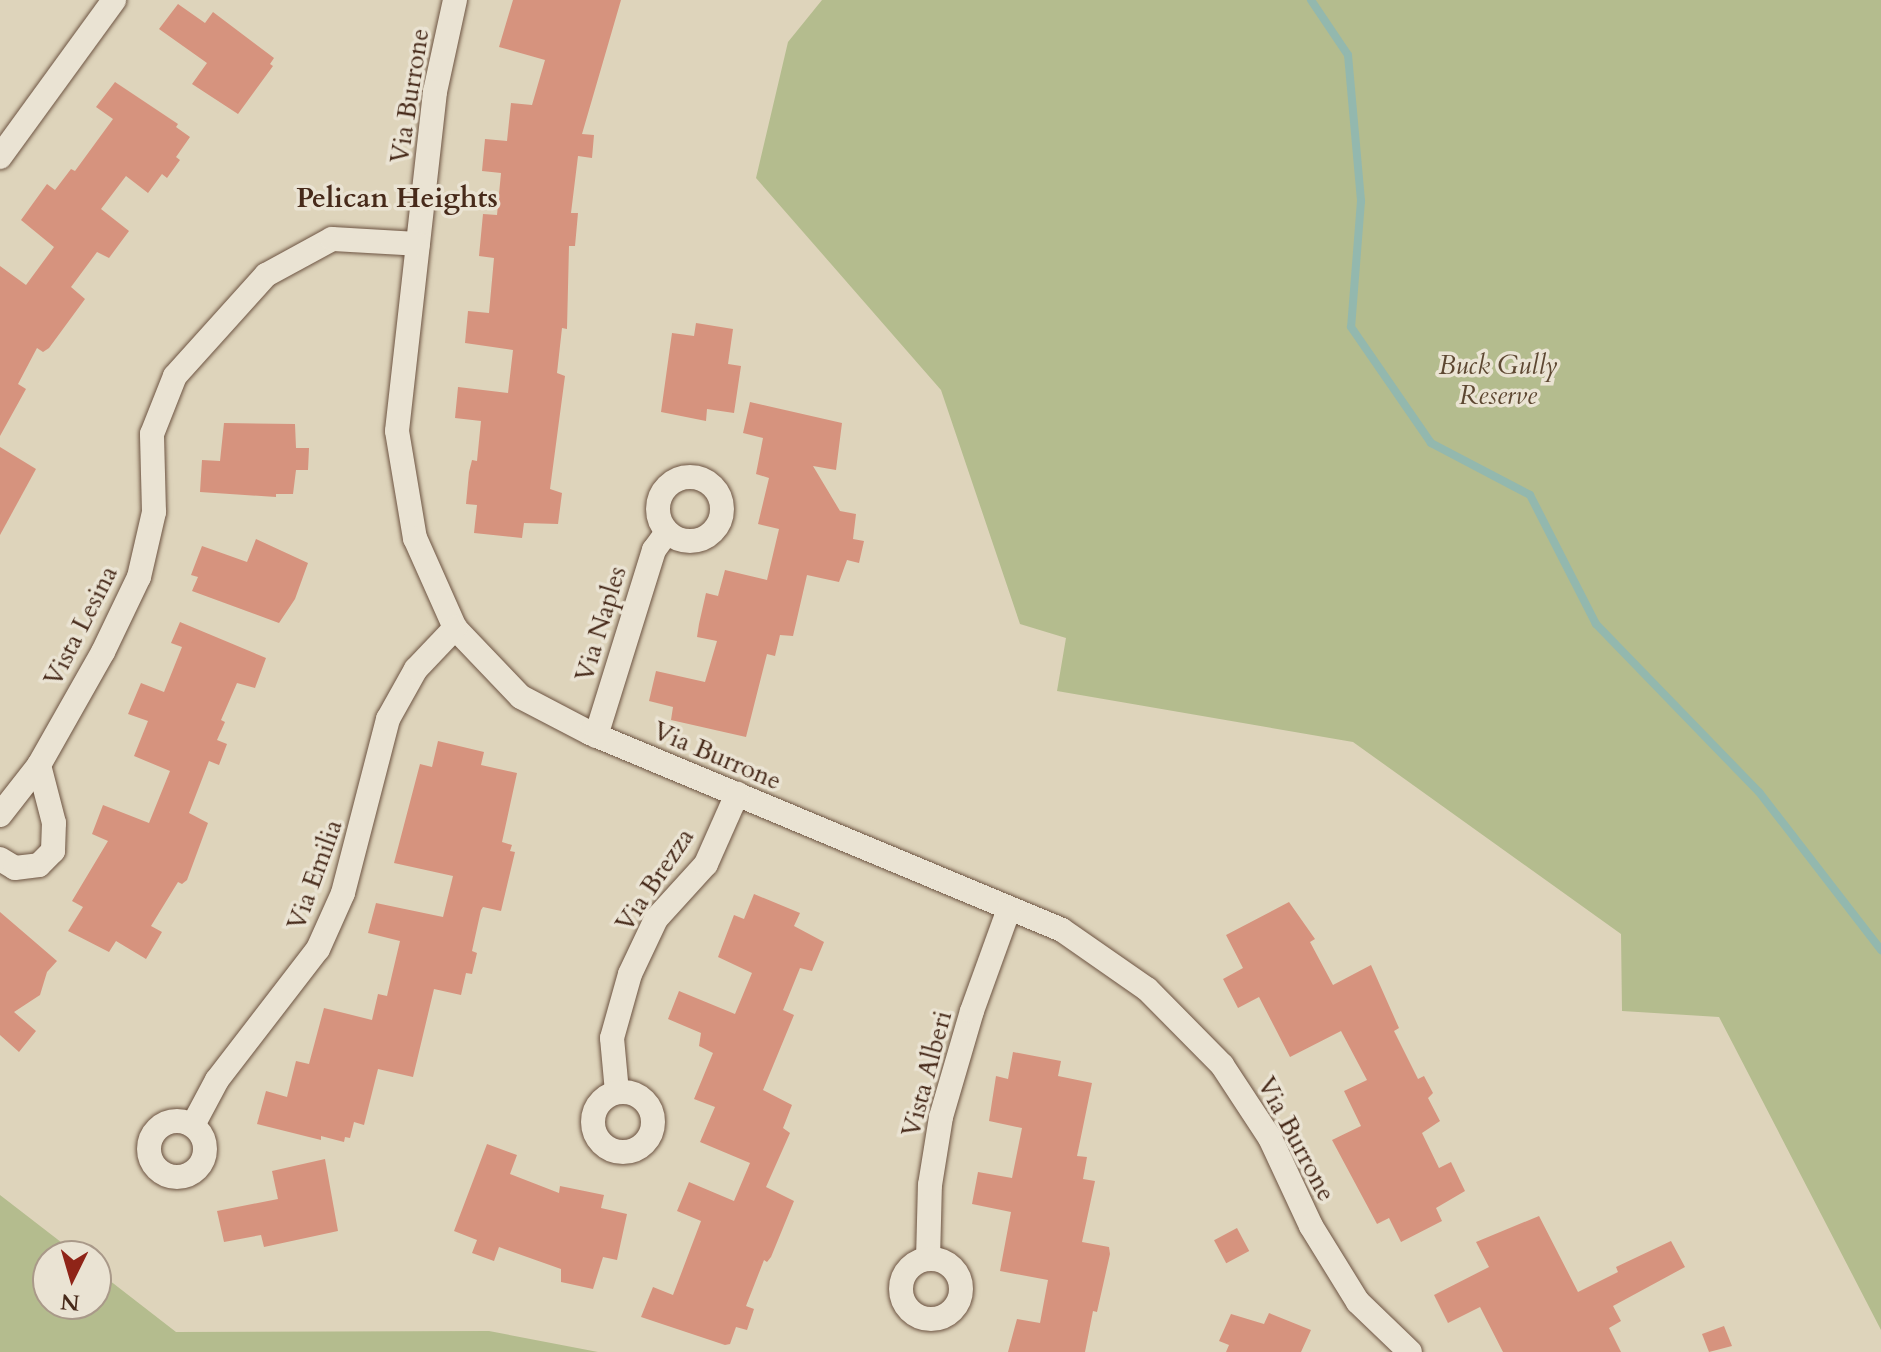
<!DOCTYPE html>
<style>
body{margin:0}
#map{position:relative;width:1881px;height:1352px;overflow:hidden;background:#ded4bb;font-family:Cardo,serif}
div>[style]{position:absolute}
.green>*{inset:0;background:#b4bc8e}
.stream>*{height:8px;margin:-4px;padding:0 4px;transform-origin:4px;border-radius:4px;background:#93b8ae}
.building>*{inset:0;background:#d6937e;transform-origin:0 0}
.roads{filter:drop-shadow(0 0 2px #6d5442) drop-shadow(0 0 2px #6d5442)}
.minor>*{height:24px;margin:-12px;padding:0 12px;transform-origin:12px;border-radius:12px;background:#eae3d3}
.minor>.ring{margin:-12px;padding:0;box-sizing:content-box;background:none;border:24px solid #eae3d3;border-radius:50%}
span{translate:-50% -50%;white-space:nowrap;text-align:center;line-height:1.15;-webkit-text-stroke:7px #eae3d3;paint-order:stroke}
.street-label{font-size:26px;color:#472a1a}
.park-label{font-size:26px;color:#5d4731;font-style:italic}
.neighbourhood-label{font-size:28px;color:#472a1a;font-weight:700}
.north{position:absolute;left:32px;top:1240px;width:80px;height:80px;box-sizing:border-box;background:#eae3d3;border:2px solid #a99989;border-radius:50%;rotate:185deg;font-size:22px;font-weight:700;line-height:32px;text-align:center;color:#472a1a}
.north::after{content:'';display:block;margin:auto;width:28px;height:36px;background:#8f2418;clip-path:polygon(50% 0,100% 100%,50% 72%,0 100%)}
</style>
<div id="map">
<div class="green">
<div style="clip-path:polygon(822px 0,1881px 0,1881px 1330px,1719px 1017px,1622px 1011px,1621px 934px,1353px 742px,1057px 691px,1066px 638px,1020px 624px,941px 390px,756px 178px,788px 42px)"></div>
<div style="clip-path:polygon(0 1195px,79px 1256px,48px 1256px,48px 1304px,96px 1304px,96px 1270px,176px 1332px,489px 1331px,598px 1352px,0 1352px)"></div>
</div>
<div class="stream">
<div style="left:1311px;top:0;width:66px;rotate:56.1deg"></div>
<div style="left:1348px;top:55px;width:147px;rotate:84.9deg"></div>
<div style="left:1361px;top:201px;width:126px;rotate:94.5deg"></div>
<div style="left:1351px;top:327px;width:141px;rotate:55.4deg"></div>
<div style="left:1431px;top:443px;width:112px;rotate:27.7deg"></div>
<div style="left:1530px;top:495px;width:145px;rotate:62.9deg"></div>
<div style="left:1596px;top:624px;width:234px;rotate:45.9deg"></div>
<div style="left:1759px;top:792px;width:200px;rotate:52.3deg"></div>
</div>
<div class="building">
<div style="clip-path:polygon(513px 0,621px 0,582px 134px,594px 135px,592px 158px,578px 156px,571px 213px,578px 213px,575px 246px,569px 246px,567px 329px,562px 328px,557px 373px,565px 376px,550px 489px,562px 493px,558px 524px,524px 523px,522px 538px,474px 533px,477px 505px,466px 504px,469px 472px,472px 460px,477px 461px,481px 421px,455px 418px,458px 387px,508px 393px,513px 350px,465px 343px,468px 311px,489px 313px,494px 258px,479px 256px,483px 214px,497px 215px,501px 173px,482px 171px,485px 139px,507px 141px,511px 103px,532px 105px,545px 60px,499px 47px)"></div>
<div style="clip-path:polygon(178px 4px,205px 23px,213px 12px,274px 58px,270px 64px,273px 66px,238px 114px,192px 84px,207px 63px,159px 29px)"></div>
<div style="clip-path:polygon(115px 82px,178px 124px,176px 127px,190px 137px,176px 157px,180px 160px,167px 178px,162px 174px,148px 193px,126px 176px,101px 209px,129px 231px,109px 258px,97px 252px,71px 287px,85px 299px,49px 348px,43px 352px,37px 348px,18px 384px,26px 389px,0 436px,0 266px,26px 285px,54px 247px,21px 220px,47px 184px,55px 190px,71px 169px,75px 171px,113px 119px,96px 107px)"></div>
<div style="clip-path:polygon(696px 323px,733px 329px,728px 364px,741px 366px,734px 413px,707px 409px,706px 421px,661px 412px,672px 333px,694px 336px)"></div>
<div style="clip-path:polygon(750px 402px,842px 423px,836px 470px,813px 466px,840px 511px,856px 514px,853px 539px,864px 541px,859px 563px,847px 560px,839px 582px,807px 575px,793px 636px,780px 635px,775px 656px,767px 654px,746px 737px,671px 720px,673px 707px,649px 701px,656px 671px,705px 682px,717px 641px,697px 637px,699px 624px,706px 593px,718px 596px,725px 570px,767px 580px,779px 529px,758px 524px,769px 478px,756px 474px,763px 438px,743px 433px)"></div>
<div style="clip-path:polygon(224px 423px,295px 424px,296px 448px,309px 448px,308px 470px,296px 470px,293px 494px,276px 494px,276px 497px,200px 492px,202px 460px,220px 461px)"></div>
<div style="clip-path:polygon(0 447px,36px 469px,0 535px)"></div>
<div style="clip-path:polygon(256px 539px,308px 563px,295px 599px,279px 623px,192px 591px,198px 577px,191px 575px,202px 546px,247px 562px)"></div>
<div style="clip-path:polygon(180px 622px,266px 658px,255px 688px,237px 683px,221px 720px,225px 722px,217px 740px,227px 744px,219px 765px,209px 761px,189px 813px,208px 823px,187px 880px,182px 884px,178px 882px,151px 926px,162px 932px,146px 959px,116px 941px,109px 952px,68px 931px,83px 907px,72px 901px,108px 841px,92px 834px,103px 805px,149px 823px,170px 771px,134px 756px,148px 721px,128px 714px,141px 683px,164px 692px,182px 647px,171px 643px)"></div>
<div style="clip-path:polygon(438px 741px,484px 752px,481px 765px,517px 773px,502px 842px,512px 845px,510px 851px,515px 852px,501px 911px,483px 907px,481px 910px,472px 951px,477px 953px,472px 974px,466px 973px,461px 995px,434px 989px,413px 1077px,378px 1069px,364px 1125px,354px 1122px,350px 1138px,345px 1137px,344px 1142px,321px 1136px,321px 1140px,257px 1124px,266px 1091px,287px 1097px,296px 1061px,309px 1064px,324px 1008px,372px 1020px,378px 994px,387px 996px,400px 941px,368px 933px,376px 903px,443px 917px,453px 876px,394px 863px,420px 764px,432px 767px)"></div>
<div style="clip-path:polygon(754px 894px,800px 913px,794px 926px,824px 942px,812px 971px,800px 968px,783px 1010px,794px 1015px,763px 1090px,792px 1105px,783px 1128px,790px 1133px,766px 1187px,794px 1201px,771px 1257px,767px 1262px,764px 1260px,746px 1306px,754px 1309px,747px 1330px,736px 1327px,730px 1344px,725px 1345px,641px 1317px,653px 1287px,673px 1295px,701px 1221px,677px 1211px,689px 1182px,734px 1201px,750px 1163px,700px 1142px,715px 1107px,694px 1099px,713px 1053px,699px 1046px,701px 1033px,668px 1019px,679px 991px,735px 1014px,752px 973px,718px 957px,734px 915px,744px 919px)"></div>
<div style="clip-path:polygon(1289px 902px,1315px 939px,1310px 942px,1333px 985px,1371px 965px,1399px 1028px,1394px 1031px,1418px 1079px,1424px 1076px,1433px 1093px,1428px 1098px,1440px 1121px,1422px 1133px,1439px 1168px,1451px 1162px,1465px 1191px,1436px 1208px,1442px 1221px,1401px 1242px,1389px 1218px,1377px 1224px,1332px 1140px,1361px 1126px,1344px 1091px,1367px 1080px,1341px 1031px,1290px 1057px,1259px 997px,1238px 1008px,1223px 979px,1243px 968px,1226px 935px)"></div>
<div style="clip-path:polygon(0 912px,57px 961px,47px 972px,40px 995px,14px 1012px,36px 1031px,19px 1052px,0 1035px)"></div>
<div style="clip-path:polygon(1013px 1052px,1061px 1061px,1058px 1076px,1092px 1083px,1077px 1156px,1087px 1157px,1083px 1179px,1095px 1181px,1082px 1242px,1109px 1247px,1110px 1254px,1097px 1312px,1093px 1311px,1085px 1352px,1008px 1352px,1017px 1319px,1040px 1323px,1048px 1280px,1000px 1271px,1011px 1212px,972px 1204px,978px 1172px,1012px 1178px,1022px 1128px,989px 1121px,996px 1076px,1008px 1079px)"></div>
<div style="clip-path:polygon(487px 1144px,517px 1155px,510px 1174px,559px 1193px,560px 1186px,604px 1195px,601px 1208px,627px 1214px,617px 1260px,603px 1257px,593px 1289px,561px 1282px,561px 1269px,499px 1247px,494px 1261px,472px 1253px,477px 1240px,454px 1231px)"></div>
<div style="clip-path:polygon(325px 1159px,338px 1231px,264px 1247px,261px 1235px,224px 1242px,217px 1211px,278px 1199px,272px 1171px)"></div>
<div style="clip-path:polygon(1539px 1216px,1578px 1292px,1618px 1272px,1616px 1267px,1671px 1241px,1685px 1267px,1613px 1306px,1621px 1321px,1609px 1328px,1621px 1352px,1503px 1352px,1480px 1307px,1448px 1323px,1434px 1295px,1489px 1267px,1476px 1242px)"></div>
<div style="left:1237px;top:1228px;width:26px;height:26px;rotate:62deg"></div>
<div style="clip-path:polygon(1269px 1313px,1311px 1330px,1301px 1352px,1226px 1352px,1229px 1345px,1219px 1341px,1231px 1314px,1264px 1324px)"></div>
<div style="clip-path:polygon(1724px 1326px,1732px 1346px,1709px 1352px,1702px 1334px)"></div>
</div>
<div class="roads">
<div class="minor">
<div style="left:455px;top:0;width:94px;rotate:102.3deg"></div>
<div style="left:435px;top:92px;width:341px;rotate:96.4deg"></div>
<div style="left:397px;top:431px;width:109px;rotate:80.5deg"></div>
<div style="left:415px;top:538px;width:98px;rotate:66deg"></div>
<div style="left:455px;top:628px;width:95px;rotate:46.3deg"></div>
<div style="left:521px;top:697px;width:78px;rotate:27.6deg"></div>
<div style="left:590px;top:733px;width:511px;rotate:22.65deg"></div>
<div style="left:1062px;top:930px;width:103px;rotate:34.8deg"></div>
<div style="left:1147px;top:989px;width:107px;rotate:45.4deg"></div>
<div style="left:1222px;top:1065px;width:87px;rotate:56.7deg"></div>
<div style="left:1270px;top:1138px;width:97px;rotate:65deg"></div>
<div style="left:1311px;top:1226px;width:89px;rotate:58.3deg"></div>
<div style="left:1358px;top:1302px;width:72px;rotate:43.9deg"></div>
<div style="left:0;top:157px;width:194px;rotate:-54deg"></div>
<div class="ring" style="left:658px;top:477px;width:40px;height:40px"></div>
<div style="left:596px;top:736px;width:195px;rotate:-72.7deg"></div>
<div style="left:654px;top:550px;width:22px;rotate:-54deg"></div>
<div style="left:0;top:815px;width:63px;rotate:-52deg"></div>
<div style="left:39px;top:765px;width:130px;rotate:-60.5deg"></div>
<div style="left:103px;top:652px;width:83px;rotate:-64.4deg"></div>
<div style="left:139px;top:577px;width:67px;rotate:-77deg"></div>
<div style="left:154px;top:512px;width:78px;rotate:-91.5deg"></div>
<div style="left:152px;top:434px;width:62px;rotate:-68.4deg"></div>
<div style="left:175px;top:376px;width:136px;rotate:-48deg"></div>
<div style="left:266px;top:275px;width:75px;rotate:-28.6deg"></div>
<div style="left:332px;top:239px;width:86px;rotate:3.3deg"></div>
<div style="left:0;top:859px;width:17px;rotate:31deg"></div>
<div style="left:15px;top:868px;width:24px;rotate:-7deg"></div>
<div style="left:39px;top:865px;width:20px;rotate:-45deg"></div>
<div style="left:53px;top:851px;width:28px;rotate:-88deg"></div>
<div style="left:54px;top:823px;width:60px;rotate:-104.5deg"></div>
<div style="left:617px;top:1092px;width:54px;rotate:-95.3deg"></div>
<div style="left:612px;top:1038px;width:66px;rotate:-74.3deg"></div>
<div style="left:630px;top:974px;width:61px;rotate:-64.7deg"></div>
<div style="left:656px;top:919px;width:74px;rotate:-47.7deg"></div>
<div style="left:706px;top:864px;width:77px;rotate:-66.1deg"></div>
<div class="ring" style="left:593px;top:1092px;width:36px;height:36px"></div>
<div class="ring" style="left:149px;top:1121px;width:32px;height:32px"></div>
<div style="left:193px;top:1125px;width:51px;rotate:-61.9deg"></div>
<div style="left:217px;top:1080px;width:165px;rotate:-52.4deg"></div>
<div style="left:318px;top:949px;width:61px;rotate:-65.9deg"></div>
<div style="left:343px;top:893px;width:180px;rotate:-75.5deg"></div>
<div style="left:388px;top:719px;width:57px;rotate:-60.8deg"></div>
<div style="left:416px;top:669px;width:57px;rotate:-46.4deg"></div>
<div style="left:928px;top:1259px;width:74px;rotate:-88.5deg"></div>
<div style="left:930px;top:1185px;width:69px;rotate:-80.8deg"></div>
<div style="left:941px;top:1117px;width:110px;rotate:-73.7deg"></div>
<div style="left:972px;top:1011px;width:109px;rotate:-70.1deg"></div>
<div class="ring" style="left:901px;top:1259px;width:36px;height:36px"></div>
</div>
</div>
<div class="street-label">
<span style="left:410px;top:96px;rotate:-81deg">Via Burrone</span>
<span style="left:601px;top:624px;rotate:-73deg">Via Naples</span>
<span style="left:81px;top:626px;rotate:-63deg">Vista Lesina</span>
<span style="left:717px;top:756px;rotate:23deg">Via Burrone</span>
<span style="left:315px;top:875px;rotate:-70deg">Via Emilia</span>
<span style="left:655px;top:880px;rotate:-56deg">Via Brezza</span>
<span style="left:927px;top:1074px;rotate:-75deg">Vista Alberi</span>
<span style="left:1296px;top:1139px;rotate:62deg">Via Burrone</span>
</div>
<div class="park-label">
<span style="left:1498px;top:381px">Buck Gully<br>Reserve</span>
</div>
<div class="neighbourhood-label">
<span style="left:397px;top:198px">Pelican Heights</span>
</div>
<div class="north">N</div>
</div>
